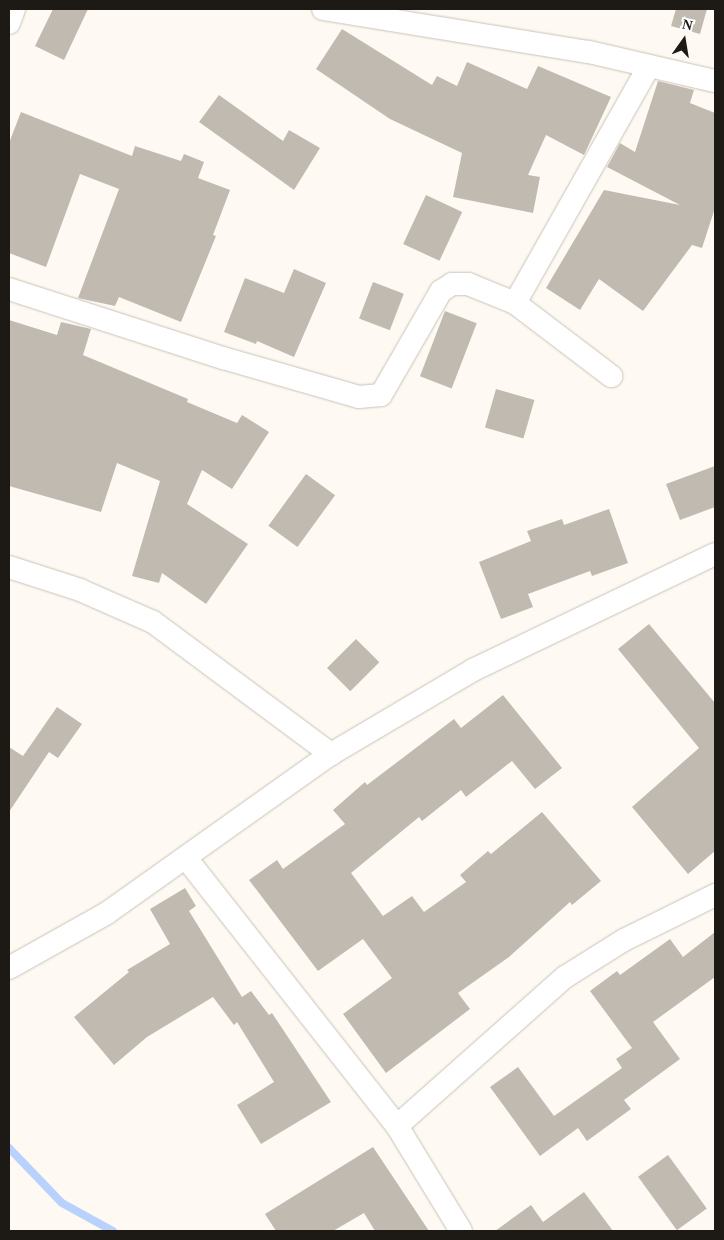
<!DOCTYPE html>
<style>
body{margin:0}
#map{position:relative;width:724px;height:1240px;overflow:hidden;background:#fefaf3;font-family:Georgia,serif}
div>[style]{position:absolute}
.stream>*{height:8px;margin:-4px;padding:0 4px;transform-origin:4px;border-radius:4px;background:#b8d1fd}
.building>*{inset:0;background:#c1bab0;transform-origin:0 0}
.roads{filter:drop-shadow(0 0 1px #c9c2b8) drop-shadow(0 0 1px #c9c2b8)}
.minor>*{height:22px;margin:-11px;padding:0 11px;transform-origin:11px;border-radius:11px;background:#fff}
span{translate:-50% -50%;white-space:nowrap;text-align:center;line-height:1.15;-webkit-text-stroke:5px #fff;paint-order:stroke}
.frame{position:absolute;inset:0;border:10px solid #1d1a16;pointer-events:none}
.north{position:absolute;left:659px;top:15px;width:50px;height:50px;-webkit-text-stroke:4px #fff;paint-order:stroke;rotate:13deg;font-size:14px;font-weight:700;line-height:20px;text-align:center;color:#1d1a16}
.north::after{content:'';display:block;margin:auto;width:18px;height:22px;background:#1d1a16;clip-path:polygon(50% 0,100% 100%,50% 72%,0 100%)}
</style>
<div id="map">
<div class="stream">
<div style="left:9px;top:1148px;width:76px;rotate:46.1deg"></div>
<div style="left:62px;top:1203px;width:58px;rotate:28.8deg"></div>
</div>
<div class="building">
<div style="clip-path:polygon(53px 9px,88px 9px,64px 60px,35px 46px)"></div>
<div style="clip-path:polygon(676px 9px,707px 9px,700px 34px,671px 26px)"></div>
<div style="clip-path:polygon(342px 29px,432px 85px,437px 76px,457px 86px,467px 62px,527px 89px,538px 66px,611px 97px,584px 155px,546px 135px,528px 175px,540px 177px,533px 213px,453px 197px,462px 153px,390px 119px,316px 69px)"></div>
<div style="clip-path:polygon(658px 81px,694px 90px,690px 103px,715px 113px,715px 208px,702px 248px,692px 245px,643px 311px,599px 279px,580px 310px,546px 288px,604px 190px,680px 205px,607px 167px,620px 143px,635px 152px)"></div>
<div style="clip-path:polygon(219px 95px,283px 141px,289px 130px,320px 148px,294px 190px,199px 122px)"></div>
<div style="clip-path:polygon(21px 112px,132px 156px,135px 146px,181px 161px,184px 154px,204px 162px,198px 178px,230px 190px,213px 235px,216px 236px,181px 322px,119px 297px,115px 306px,78px 298px,119px 189px,80px 174px,46px 267px,9px 253px,9px 143px)"></div>
<div style="left:426px;top:195px;width:40px;height:54px;rotate:25deg"></div>
<div style="clip-path:polygon(294px 269px,326px 283px,294px 357px,257px 341px,256px 344px,224px 332px,245px 278px,284px 293px)"></div>
<div style="left:373px;top:282px;width:33px;height:39px;rotate:21deg"></div>
<div style="left:445px;top:311px;width:34px;height:70px;rotate:21deg"></div>
<div style="clip-path:polygon(9px 320px,57px 335px,61px 322px,91px 329px,83px 355px,188px 399px,187px 402px,237px 423px,242px 415px,269px 432px,232px 489px,202px 470px,187px 504px,248px 544px,206px 604px,162px 573px,159px 583px,132px 576px,160px 481px,117px 463px,101px 512px,9px 486px)"></div>
<div style="left:496px;top:389px;width:40px;height:40px;rotate:16deg"></div>
<div style="clip-path:polygon(715px 466px,715px 507px,680px 520px,666px 484px)"></div>
<div style="left:306px;top:474px;width:36px;height:64px;rotate:36deg"></div>
<div style="clip-path:polygon(609px 509px,628px 563px,592px 576px,590px 571px,528px 594px,533px 607px,501px 619px,479px 562px,531px 541px,527px 531px,562px 519px,564px 525px)"></div>
<div style="clip-path:polygon(649px 624px,715px 703px,715px 851px,688px 874px,632px 807px,699px 748px,618px 649px)"></div>
<div style="left:356px;top:639px;width:33px;height:41px;rotate:45deg"></div>
<div style="clip-path:polygon(503px 695px,562px 768px,535px 789px,512px 761px,466px 797px,461px 790px,422px 821px,419px 817px,351px 873px,383px 916px,412px 896px,424px 912px,466px 882px,460px 875px,488px 851px,491px 854px,542px 812px,601px 881px,572px 905px,570px 902px,509px 957px,458px 993px,470px 1009px,386px 1073px,343px 1014px,392px 978px,363px 939px,318px 971px,249px 880px,277px 860px,283px 869px,345px 824px,333px 810px,365px 782px,367px 785px,454px 719px,461px 728px)"></div>
<div style="clip-path:polygon(57px 707px,82px 724px,58px 758px,49px 752px,9px 812px,9px 747px,23px 756px)"></div>
<div style="clip-path:polygon(185px 888px,196px 906px,189px 911px,242px 997px,251px 991px,269px 1015px,272px 1013px,331px 1102px,261px 1144px,237px 1105px,274px 1082px,237px 1022px,234px 1025px,213px 997px,147px 1037px,114px 1065px,74px 1017px,129px 972px,127px 970px,170px 944px,150px 909px)"></div>
<div style="clip-path:polygon(715px 932px,715px 977px,653px 1022px,680px 1059px,624px 1100px,631px 1109px,587px 1141px,578px 1128px,540px 1156px,490px 1087px,518px 1067px,554px 1116px,622px 1068px,616px 1059px,632px 1048px,590px 991px,617px 971px,620px 975px,670px 939px,683px 957px)"></div>
<div style="clip-path:polygon(373px 1147px,429px 1231px,375px 1231px,364px 1213px,333px 1231px,276px 1231px,265px 1214px)"></div>
<div style="left:668px;top:1155px;width:66px;height:37px;rotate:54deg"></div>
<div style="clip-path:polygon(584px 1192px,613px 1231px,495px 1231px,531px 1205px,543px 1222px)"></div>
</div>
<div class="roads">
<div class="minor">
<div style="left:323px;top:9px;width:269px;rotate:9.2deg"></div>
<div style="left:589px;top:52px;width:129px;rotate:13deg"></div>
<div style="left:9px;top:23px;width:15px;rotate:-70deg"></div>
<div style="left:9px;top:289px;width:225px;rotate:17.9deg"></div>
<div style="left:223px;top:358px;width:141px;rotate:16deg"></div>
<div style="left:359px;top:397px;width:22px;rotate:-5deg"></div>
<div style="left:381px;top:395px;width:120px;rotate:-60deg"></div>
<div style="left:441px;top:291px;width:13px;rotate:-32deg"></div>
<div style="left:452px;top:284px;width:16px"></div>
<div style="left:468px;top:284px;width:51px;rotate:22deg"></div>
<div style="left:515px;top:303px;width:121px;rotate:37.2deg"></div>
<div style="left:515px;top:303px;width:272px;rotate:-60.5deg"></div>
<div style="left:9px;top:567px;width:75px;rotate:17.9deg"></div>
<div style="left:80px;top:590px;width:80px;rotate:23.7deg"></div>
<div style="left:153px;top:622px;width:222px;rotate:36.6deg"></div>
<div style="left:186px;top:858px;width:341px;rotate:51.8deg"></div>
<div style="left:397px;top:1126px;width:123px;rotate:58.6deg"></div>
<div style="left:9px;top:968px;width:112px;rotate:-29.3deg"></div>
<div style="left:107px;top:913px;width:275px;rotate:-35.4deg"></div>
<div style="left:331px;top:754px;width:165px;rotate:-30.6deg"></div>
<div style="left:473px;top:670px;width:268px;rotate:-25.6deg"></div>
<div style="left:397px;top:1126px;width:225px;rotate:-41.6deg"></div>
<div style="left:565px;top:977px;width:70px;rotate:-32.1deg"></div>
<div style="left:624px;top:940px;width:102px;rotate:-26.3deg"></div>
</div>
</div>
<div class="frame"></div>
<div class="north">N</div>
</div>
